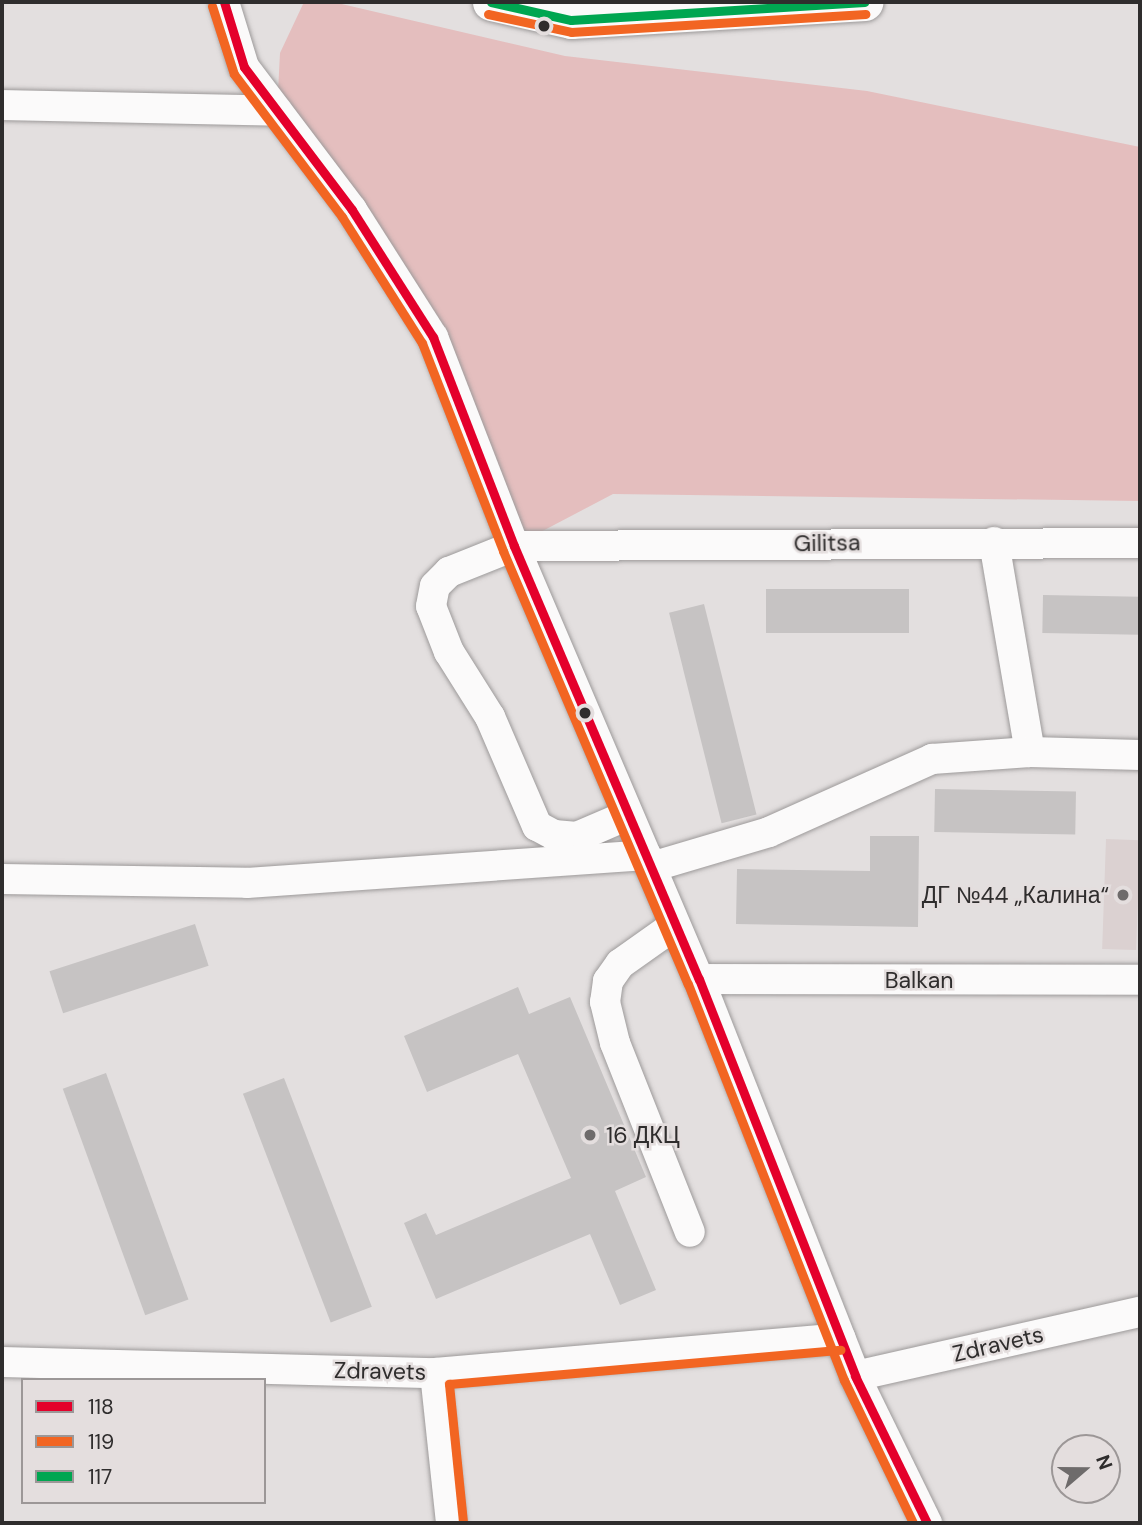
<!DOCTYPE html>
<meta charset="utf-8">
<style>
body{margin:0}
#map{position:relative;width:1142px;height:1525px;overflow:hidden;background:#e3dfdf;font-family:"DM Sans",sans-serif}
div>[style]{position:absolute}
.built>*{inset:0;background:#dbd1d1;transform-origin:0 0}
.green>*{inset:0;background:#e4bebe}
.building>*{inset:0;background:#c6c3c3;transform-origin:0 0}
.roads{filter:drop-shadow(0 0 2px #9d9a9a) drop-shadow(0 0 2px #9d9a9a)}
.minor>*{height:30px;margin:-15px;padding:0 15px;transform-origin:15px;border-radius:15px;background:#fbfafa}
.major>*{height:37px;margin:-18.5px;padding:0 18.5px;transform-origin:18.5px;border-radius:18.5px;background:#fbfafa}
.bus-1>*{height:9px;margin:-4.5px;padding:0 4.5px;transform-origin:4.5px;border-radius:4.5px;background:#e4002b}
.bus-2>*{height:9px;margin:-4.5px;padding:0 4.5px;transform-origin:4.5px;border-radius:4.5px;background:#f26522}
.bus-3>*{height:9px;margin:-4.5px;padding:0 4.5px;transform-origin:4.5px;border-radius:4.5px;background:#00a651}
.dots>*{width:19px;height:19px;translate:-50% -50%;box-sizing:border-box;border:4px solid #e4dede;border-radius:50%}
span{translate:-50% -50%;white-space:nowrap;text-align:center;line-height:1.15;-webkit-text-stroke:5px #e4dede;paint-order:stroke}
.street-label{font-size:23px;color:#2f2d2d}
.poi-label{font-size:23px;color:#2f2d2d}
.right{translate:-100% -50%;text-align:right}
.left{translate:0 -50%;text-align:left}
.frame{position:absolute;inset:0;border:4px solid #2f2d2d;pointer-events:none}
.legend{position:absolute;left:21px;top:1378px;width:245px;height:126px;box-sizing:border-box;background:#e4dede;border:2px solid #9c9797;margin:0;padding:9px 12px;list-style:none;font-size:21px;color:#2f2d2d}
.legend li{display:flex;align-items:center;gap:14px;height:35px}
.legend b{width:35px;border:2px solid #9c9797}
.north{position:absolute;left:1051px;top:1434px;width:70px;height:70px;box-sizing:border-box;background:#e4dede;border:2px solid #9c9797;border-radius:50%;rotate:70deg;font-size:19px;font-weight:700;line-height:28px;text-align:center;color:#2f2d2d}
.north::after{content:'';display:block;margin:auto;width:24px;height:32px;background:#6e6b6b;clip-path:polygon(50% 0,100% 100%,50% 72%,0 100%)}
</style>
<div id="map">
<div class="built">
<div style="left:1106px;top:839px;width:34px;height:110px;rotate:2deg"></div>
</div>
<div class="green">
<div style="clip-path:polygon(304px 2px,333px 2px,565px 56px,867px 91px,1140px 147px,1140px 501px,613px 494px,514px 546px,433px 337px,277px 111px,280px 53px)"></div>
</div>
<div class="building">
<div style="left:909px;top:589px;width:44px;height:143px;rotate:90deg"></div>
<div style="left:1043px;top:595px;width:97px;height:38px;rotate:1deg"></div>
<div style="left:704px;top:604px;width:217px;height:36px;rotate:76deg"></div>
<div style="left:935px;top:789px;width:141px;height:43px;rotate:1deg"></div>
<div style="clip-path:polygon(870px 836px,919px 836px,918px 927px,736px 924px,737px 869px,870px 871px)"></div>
<div style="left:195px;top:924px;width:44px;height:153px;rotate:72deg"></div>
<div style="clip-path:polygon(518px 987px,529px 1014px,570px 997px,646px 1177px,615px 1191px,656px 1290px,620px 1305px,590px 1234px,436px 1299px,404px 1223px,426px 1213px,436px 1235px,571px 1178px,518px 1054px,427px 1092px,404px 1036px)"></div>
<div style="left:106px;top:1073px;width:241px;height:46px;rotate:70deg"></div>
<div style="left:284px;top:1078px;width:245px;height:44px;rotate:69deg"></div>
</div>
<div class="roads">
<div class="minor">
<div style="left:224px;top:2px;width:68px;rotate:72.9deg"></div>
<div style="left:244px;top:67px;width:179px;rotate:52.9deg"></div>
<div style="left:352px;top:210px;width:151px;rotate:57.5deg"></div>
<div style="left:433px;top:337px;width:224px;rotate:68.8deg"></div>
<div style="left:514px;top:546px;width:471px;rotate:66.9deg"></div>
<div style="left:699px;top:979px;width:427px;rotate:68.5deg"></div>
<div style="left:855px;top:1376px;width:164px;rotate:63.9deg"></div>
<div style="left:2px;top:105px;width:275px;rotate:1.2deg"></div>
<div style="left:994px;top:542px;width:213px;rotate:80.3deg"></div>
<div style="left:628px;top:815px;width:56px;rotate:156.7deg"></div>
<div style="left:577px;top:837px;width:23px;rotate:-175deg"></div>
<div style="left:554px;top:835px;width:19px;rotate:-152deg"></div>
<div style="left:537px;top:826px;width:119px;rotate:-113.3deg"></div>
<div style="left:490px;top:717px;width:77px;rotate:-122.2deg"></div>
<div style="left:449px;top:652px;width:49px;rotate:-111.4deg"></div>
<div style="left:431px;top:606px;width:20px;rotate:-79deg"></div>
<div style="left:435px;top:586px;width:20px;rotate:-45deg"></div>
<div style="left:449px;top:572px;width:70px;rotate:-21.8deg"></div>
<div style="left:514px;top:546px;width:626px;rotate:-0.27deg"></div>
<div style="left:651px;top:867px;width:123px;rotate:-16.5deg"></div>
<div style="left:769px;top:832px;width:179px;rotate:-24.1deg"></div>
<div style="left:932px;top:759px;width:98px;rotate:-4.1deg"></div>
<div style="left:1030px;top:752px;width:110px;rotate:1.6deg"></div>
<div style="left:2px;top:879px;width:245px;rotate:0.9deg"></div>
<div style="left:247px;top:883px;width:400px;rotate:-4deg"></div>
<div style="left:675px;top:925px;width:67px;rotate:144.7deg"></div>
<div style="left:620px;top:964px;width:21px;rotate:125deg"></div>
<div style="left:608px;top:981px;width:21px;rotate:98deg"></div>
<div style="left:605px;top:1002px;width:42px;rotate:76.3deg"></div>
<div style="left:615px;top:1043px;width:203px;rotate:68.4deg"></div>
<div style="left:699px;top:979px;width:441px;rotate:0.1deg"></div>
<div style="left:2px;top:1362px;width:433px;rotate:1.5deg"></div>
<div style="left:435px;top:1373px;width:407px;rotate:-4.9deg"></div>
<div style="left:435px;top:1373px;width:151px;rotate:83.9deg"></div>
<div style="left:855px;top:1376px;width:292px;rotate:-12.7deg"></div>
</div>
<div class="major">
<div style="left:491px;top:2px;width:82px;rotate:12.7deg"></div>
<div style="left:571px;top:20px;width:294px;rotate:-3.5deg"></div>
</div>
</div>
<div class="bus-1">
<div style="left:224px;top:2px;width:68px;rotate:72.9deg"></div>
<div style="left:244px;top:67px;width:179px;rotate:52.9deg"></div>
<div style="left:352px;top:210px;width:151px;rotate:57.5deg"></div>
<div style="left:433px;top:337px;width:224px;rotate:68.8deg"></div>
<div style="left:514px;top:546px;width:471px;rotate:66.9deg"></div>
<div style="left:699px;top:979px;width:427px;rotate:68.5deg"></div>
<div style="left:855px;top:1376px;width:164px;rotate:63.9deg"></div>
</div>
<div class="bus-2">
<div style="left:212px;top:6px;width:71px;rotate:72.1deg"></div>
<div style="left:234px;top:74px;width:179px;rotate:52.9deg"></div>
<div style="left:342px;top:217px;width:149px;rotate:57.6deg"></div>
<div style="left:422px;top:343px;width:223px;rotate:68.7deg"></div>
<div style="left:503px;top:551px;width:471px;rotate:66.9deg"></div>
<div style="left:688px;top:984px;width:426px;rotate:68.5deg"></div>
<div style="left:844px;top:1380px;width:159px;rotate:64.2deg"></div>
<div style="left:488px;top:14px;width:85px;rotate:12.2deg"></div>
<div style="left:571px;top:32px;width:295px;rotate:-3.5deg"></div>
<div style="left:463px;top:1522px;width:139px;rotate:-95.8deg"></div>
<div style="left:449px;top:1384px;width:393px;rotate:-5deg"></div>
</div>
<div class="bus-3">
<div style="left:491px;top:2px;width:82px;rotate:12.7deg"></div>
<div style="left:571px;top:20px;width:294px;rotate:-3.5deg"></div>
</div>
<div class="dots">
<div style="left:544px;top:26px;background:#2f2d2d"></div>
<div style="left:585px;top:713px;background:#2f2d2d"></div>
<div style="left:1123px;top:895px;background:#6e6b6b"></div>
<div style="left:590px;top:1135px;background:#6e6b6b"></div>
</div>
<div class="street-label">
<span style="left:827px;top:543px;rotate:-1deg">Gilitsa</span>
<span style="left:919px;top:980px">Balkan</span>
<span style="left:998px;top:1344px;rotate:-13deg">Zdravets</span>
<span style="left:380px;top:1371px;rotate:1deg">Zdravets</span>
</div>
<div class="poi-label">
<span class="right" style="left:1109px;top:895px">ДГ №44 „Калина“</span>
<span class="left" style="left:606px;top:1135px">16 ДКЦ</span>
</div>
<div class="frame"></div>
<ul class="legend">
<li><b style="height:9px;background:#e4002b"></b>118</li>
<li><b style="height:9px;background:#f26522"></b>119</li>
<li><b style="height:9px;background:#00a651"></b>117</li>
</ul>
<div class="north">N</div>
</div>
